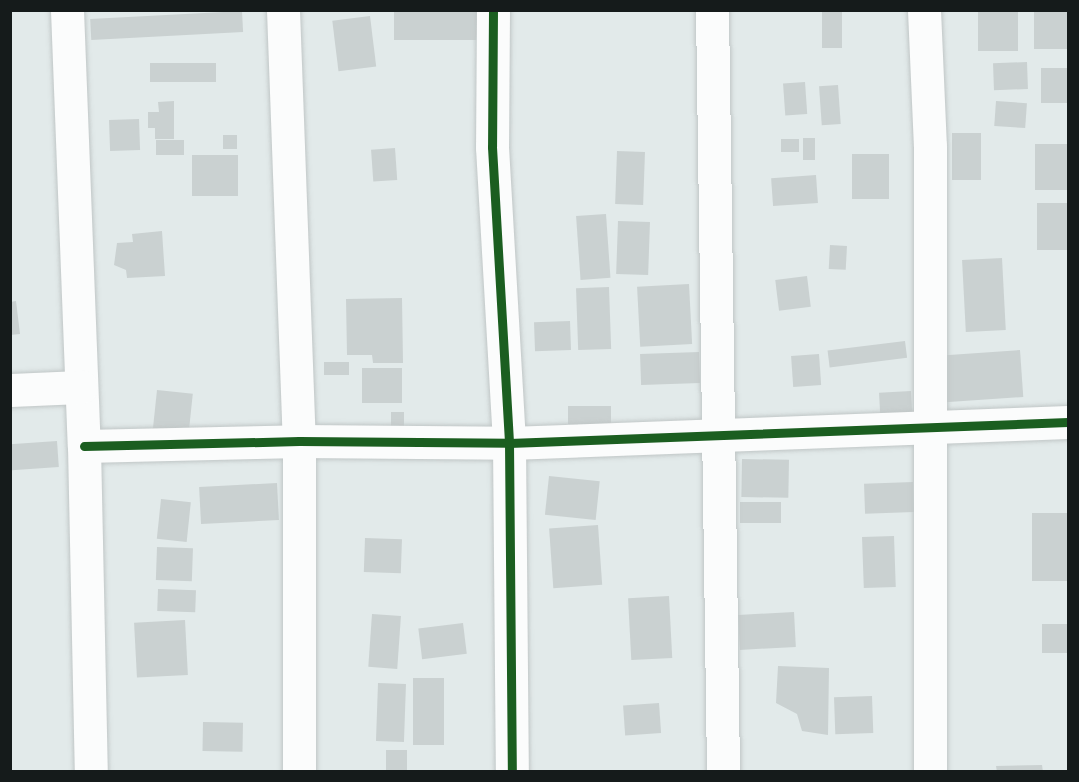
<!DOCTYPE html>
<style>
body{margin:0}
#map{position:relative;width:1079px;height:782px;overflow:hidden;background:#e2eaea;font-family:Rubik,sans-serif}
div>[style]{position:absolute}
.building>*{inset:0;background:#cad1d1;transform-origin:0 0}
.roads{filter:drop-shadow(0 0 2px #c0c6c6) drop-shadow(0 0 2px #c0c6c6)}
.minor>*{height:33px;margin:-16.5px;padding:0 16.5px;transform-origin:16.5px;border-radius:16.5px;background:#fbfcfc}
.cycleway>*{height:9px;margin:-4.5px;padding:0 4.5px;transform-origin:4.5px;border-radius:4.5px;background:#1b5e20}
span{translate:-50% -50%;white-space:nowrap;text-align:center;line-height:1.15;-webkit-text-stroke:4.5px #dfedee;paint-order:stroke}
.frame{position:absolute;inset:0;border:12px solid #151b1b;pointer-events:none}
</style>
<div id="map">
<div class="building">
<div style="left:394px;top:10px;width:86px;height:30px"></div>
<div style="left:822px;top:10px;width:20px;height:38px"></div>
<div style="left:978px;top:10px;width:40px;height:41px"></div>
<div style="left:1034px;top:10px;width:34px;height:39px"></div>
<div style="left:242px;top:11px;width:21px;height:152px;rotate:87deg"></div>
<div style="left:370px;top:16px;width:51px;height:38px;rotate:83deg"></div>
<div style="left:1027px;top:62px;width:27px;height:34px;rotate:88deg"></div>
<div style="left:216px;top:63px;width:19px;height:66px;rotate:90deg"></div>
<div style="left:1041px;top:68px;width:27px;height:35px"></div>
<div style="left:805px;top:82px;width:32px;height:22px;rotate:86deg"></div>
<div style="left:838px;top:85px;width:39px;height:19px;rotate:86deg"></div>
<div style="clip-path:polygon(174px 101px,174px 139px,155px 139px,155px 128px,148px 128px,148px 112px,159px 112px,158px 102px)"></div>
<div style="left:996px;top:101px;width:31px;height:25px;rotate:4deg"></div>
<div style="left:139px;top:119px;width:31px;height:30px;rotate:88deg"></div>
<div style="left:952px;top:133px;width:29px;height:47px"></div>
<div style="left:223px;top:135px;width:14px;height:14px"></div>
<div style="left:803px;top:138px;width:12px;height:22px"></div>
<div style="left:781px;top:139px;width:18px;height:13px"></div>
<div style="left:184px;top:140px;width:15px;height:28px;rotate:90deg"></div>
<div style="left:1068px;top:144px;width:46px;height:33px;rotate:90deg"></div>
<div style="left:395px;top:148px;width:32px;height:24px;rotate:86deg"></div>
<div style="left:617px;top:151px;width:28px;height:53px;rotate:2deg"></div>
<div style="left:852px;top:154px;width:37px;height:45px"></div>
<div style="left:238px;top:155px;width:41px;height:46px;rotate:90deg"></div>
<div style="left:816px;top:175px;width:28px;height:45px;rotate:86deg"></div>
<div style="left:1037px;top:203px;width:31px;height:47px"></div>
<div style="left:606px;top:214px;width:64px;height:30px;rotate:86deg"></div>
<div style="left:618px;top:221px;width:32px;height:53px;rotate:2deg"></div>
<div style="clip-path:polygon(162px 231px,165px 276px,127px 278px,126px 270px,114px 265px,117px 243px,133px 242px,132px 234px)"></div>
<div style="left:830px;top:245px;width:17px;height:24px;rotate:3deg"></div>
<div style="left:1002px;top:258px;width:72px;height:40px;rotate:87deg"></div>
<div style="left:807px;top:276px;width:31px;height:32px;rotate:83deg"></div>
<div style="left:689px;top:284px;width:60px;height:52px;rotate:87deg"></div>
<div style="left:609px;top:287px;width:62px;height:33px;rotate:88deg"></div>
<div style="clip-path:polygon(402px 298px,403px 363px,373px 363px,372px 355px,347px 355px,346px 299px)"></div>
<div style="clip-path:polygon(16px 301px,20px 334px,10px 335px,10px 302px)"></div>
<div style="left:570px;top:321px;width:29px;height:36px;rotate:88deg"></div>
<div style="left:905px;top:341px;width:17px;height:78px;rotate:83deg"></div>
<div style="left:1020px;top:350px;width:47px;height:82px;rotate:86deg"></div>
<div style="left:699px;top:352px;width:31px;height:59px;rotate:88deg"></div>
<div style="left:819px;top:354px;width:31px;height:28px;rotate:86deg"></div>
<div style="left:324px;top:362px;width:25px;height:13px"></div>
<div style="left:362px;top:368px;width:40px;height:35px"></div>
<div style="left:157px;top:390px;width:36px;height:40px;rotate:6deg"></div>
<div style="left:911px;top:391px;width:22px;height:32px;rotate:87deg"></div>
<div style="left:568px;top:406px;width:43px;height:18px"></div>
<div style="left:391px;top:412px;width:13px;height:16px"></div>
<div style="left:57px;top:441px;width:26px;height:47px;rotate:86deg"></div>
<div style="left:742px;top:459px;width:47px;height:38px;rotate:1deg"></div>
<div style="left:549px;top:476px;width:51px;height:39px;rotate:6deg"></div>
<div style="left:913px;top:482px;width:30px;height:49px;rotate:88deg"></div>
<div style="left:277px;top:483px;width:37px;height:78px;rotate:87deg"></div>
<div style="left:161px;top:499px;width:30px;height:40px;rotate:6deg"></div>
<div style="left:781px;top:502px;width:21px;height:41px;rotate:90deg"></div>
<div style="left:1068px;top:513px;width:68px;height:36px;rotate:90deg"></div>
<div style="left:598px;top:525px;width:60px;height:49px;rotate:86deg"></div>
<div style="left:894px;top:536px;width:51px;height:32px;rotate:88deg"></div>
<div style="left:365px;top:538px;width:37px;height:34px;rotate:2deg"></div>
<div style="left:157px;top:547px;width:36px;height:33px;rotate:2deg"></div>
<div style="left:158px;top:589px;width:38px;height:22px;rotate:2deg"></div>
<div style="left:669px;top:596px;width:62px;height:41px;rotate:87deg"></div>
<div style="left:794px;top:612px;width:35px;height:56px;rotate:87deg"></div>
<div style="left:372px;top:614px;width:29px;height:53px;rotate:4deg"></div>
<div style="left:185px;top:620px;width:55px;height:51px;rotate:87deg"></div>
<div style="left:463px;top:623px;width:31px;height:45px;rotate:83deg"></div>
<div style="left:1068px;top:624px;width:29px;height:26px;rotate:90deg"></div>
<div style="clip-path:polygon(778px 666px,829px 668px,828px 735px,802px 731px,797px 714px,776px 703px)"></div>
<div style="left:413px;top:678px;width:31px;height:67px"></div>
<div style="left:378px;top:683px;width:28px;height:58px;rotate:2deg"></div>
<div style="left:872px;top:696px;width:37px;height:38px;rotate:88deg"></div>
<div style="left:659px;top:703px;width:30px;height:36px;rotate:86deg"></div>
<div style="left:203px;top:722px;width:40px;height:29px;rotate:1deg"></div>
<div style="left:407px;top:750px;width:22px;height:21px;rotate:90deg"></div>
<div style="clip-path:polygon(1042px 765px,1043px 772px,997px 772px,996px 766px)"></div>
</div>
<div class="roads">
<div class="minor">
<div style="left:67px;top:10px;width:436px;rotate:87.8deg"></div>
<div style="left:84px;top:446px;width:326px;rotate:88.8deg"></div>
<div style="left:283px;top:10px;width:431px;rotate:87.9deg"></div>
<div style="left:299px;top:441px;width:331px;rotate:90deg"></div>
<div style="left:493px;top:10px;width:137px;rotate:90.4deg"></div>
<div style="left:492px;top:147px;width:296px;rotate:86.7deg"></div>
<div style="left:509px;top:443px;width:329px;rotate:89.5deg"></div>
<div style="left:712px;top:10px;width:762px;rotate:89.17deg"></div>
<div style="left:924px;top:10px;width:136px;rotate:87.5deg"></div>
<div style="left:930px;top:146px;width:626px;rotate:90deg"></div>
<div style="left:10px;top:390px;width:71px;rotate:-2.4deg"></div>
<div style="left:84px;top:446px;width:215px;rotate:-1.3deg"></div>
<div style="left:299px;top:441px;width:210px;rotate:0.5deg"></div>
<div style="left:509px;top:443px;width:559px;rotate:-2.15deg"></div>
</div>
</div>
<div class="cycleway">
<div style="left:493px;top:10px;width:137px;rotate:90.4deg"></div>
<div style="left:492px;top:147px;width:296px;rotate:86.7deg"></div>
<div style="left:509px;top:443px;width:329px;rotate:89.5deg"></div>
<div style="left:84px;top:446px;width:215px;rotate:-1.3deg"></div>
<div style="left:299px;top:441px;width:210px;rotate:0.5deg"></div>
<div style="left:509px;top:443px;width:559px;rotate:-2.15deg"></div>
</div>
<div class="frame"></div>
</div>
